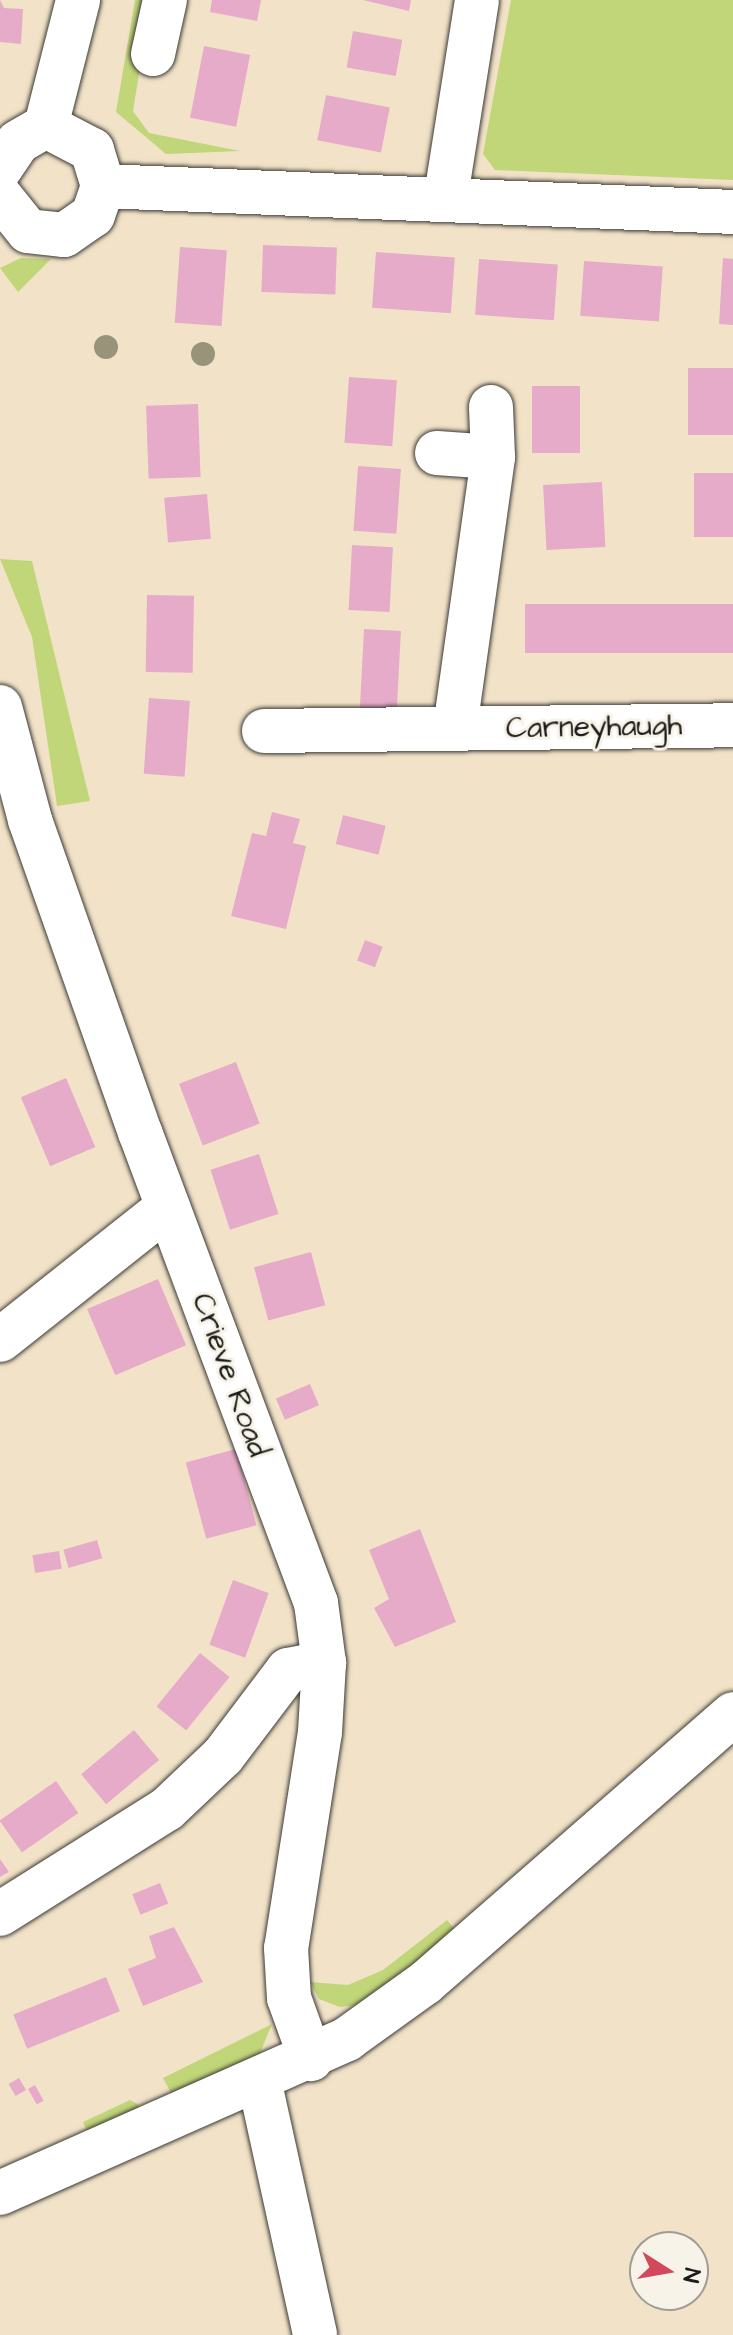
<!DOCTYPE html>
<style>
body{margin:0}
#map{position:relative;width:733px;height:2335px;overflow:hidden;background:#f2e3c8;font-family:"Architects Daughter",sans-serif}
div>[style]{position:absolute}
.green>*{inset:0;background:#c1d679}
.building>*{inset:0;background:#e7abca;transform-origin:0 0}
.roads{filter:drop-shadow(0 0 2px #3c3a36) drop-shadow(0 0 2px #3c3a36)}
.minor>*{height:44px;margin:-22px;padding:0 22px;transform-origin:22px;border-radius:22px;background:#fff}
.major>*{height:44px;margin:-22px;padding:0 22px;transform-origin:22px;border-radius:22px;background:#fff}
.trees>*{width:24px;height:24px;margin:-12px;border-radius:50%;background:#989479}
span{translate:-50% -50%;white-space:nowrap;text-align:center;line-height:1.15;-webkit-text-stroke:6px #f7f3e8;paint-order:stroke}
.street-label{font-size:30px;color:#1c1c1c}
.north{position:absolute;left:629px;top:2231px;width:80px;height:80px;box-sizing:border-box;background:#f7f3e8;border:2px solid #9f9d96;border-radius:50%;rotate:101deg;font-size:22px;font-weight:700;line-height:32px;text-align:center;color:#1c1c1c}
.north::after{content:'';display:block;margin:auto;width:28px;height:36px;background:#d1495b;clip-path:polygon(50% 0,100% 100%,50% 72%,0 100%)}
</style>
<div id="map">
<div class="green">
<div style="clip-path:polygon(135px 0,151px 0,133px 111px,149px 133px,240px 151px,166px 154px,116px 112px)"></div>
<div style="clip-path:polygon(511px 0,733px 0,733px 180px,495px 170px,483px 154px)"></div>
<div style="clip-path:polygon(21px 258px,51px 259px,18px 292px,0 268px)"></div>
<div style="clip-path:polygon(0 559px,32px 561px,90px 801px,57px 806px,32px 637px)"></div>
<div style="clip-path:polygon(447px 1920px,457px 1932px,364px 2004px,340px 2007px,319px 1999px,310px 1982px,348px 1985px,383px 1970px)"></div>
<div style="clip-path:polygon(272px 2024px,255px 2065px,176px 2102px,163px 2078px)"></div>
<div style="clip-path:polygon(130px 2100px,139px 2105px,139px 2116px,89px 2136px,83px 2122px)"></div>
</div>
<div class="building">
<div style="clip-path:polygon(0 0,4px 8px,23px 9px,21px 44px,0 42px)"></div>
<div style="clip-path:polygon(212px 0,261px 0,257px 21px,210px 12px)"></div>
<div style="clip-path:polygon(363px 0,411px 0,409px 11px)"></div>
<div style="left:353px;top:31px;width:50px;height:37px;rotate:10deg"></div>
<div style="left:204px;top:46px;width:47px;height:73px;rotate:11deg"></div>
<div style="left:326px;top:95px;width:65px;height:46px;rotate:11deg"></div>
<div style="left:263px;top:245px;width:74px;height:47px;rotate:2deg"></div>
<div style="left:180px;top:247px;width:47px;height:76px;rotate:4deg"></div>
<div style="left:376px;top:252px;width:79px;height:56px;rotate:4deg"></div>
<div style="clip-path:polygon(723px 258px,733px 259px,733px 325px,719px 324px)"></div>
<div style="left:479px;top:259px;width:79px;height:56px;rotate:4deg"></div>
<div style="left:584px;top:261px;width:79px;height:55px;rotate:4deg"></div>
<div style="left:733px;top:368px;width:67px;height:45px;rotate:90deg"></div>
<div style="left:349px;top:377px;width:48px;height:66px;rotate:4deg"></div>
<div style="left:532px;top:386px;width:48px;height:67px"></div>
<div style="left:198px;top:404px;width:73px;height:52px;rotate:88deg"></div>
<div style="left:358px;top:466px;width:43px;height:65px;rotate:4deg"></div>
<div style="left:733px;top:473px;width:64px;height:39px;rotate:90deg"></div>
<div style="left:602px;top:482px;width:65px;height:59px;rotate:87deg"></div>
<div style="left:207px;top:494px;width:45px;height:43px;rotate:85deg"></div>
<div style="left:352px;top:545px;width:41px;height:65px;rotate:3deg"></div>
<div style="left:147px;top:595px;width:47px;height:77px;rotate:1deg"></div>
<div style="left:733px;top:604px;width:49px;height:208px;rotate:90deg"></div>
<div style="left:364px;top:629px;width:37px;height:79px;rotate:3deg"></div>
<div style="left:149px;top:698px;width:41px;height:76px;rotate:4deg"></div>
<div style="clip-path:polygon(272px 812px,300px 819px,293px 843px,306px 846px,286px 929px,231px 916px,252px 833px,266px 836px)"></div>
<div style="left:343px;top:815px;width:44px;height:30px;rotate:14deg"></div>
<div style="left:365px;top:940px;width:19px;height:22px;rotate:21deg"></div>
<div style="left:236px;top:1062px;width:66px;height:61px;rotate:69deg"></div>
<div style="left:66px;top:1078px;width:75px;height:49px;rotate:67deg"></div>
<div style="left:259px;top:1154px;width:63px;height:51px;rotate:72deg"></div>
<div style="left:311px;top:1252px;width:55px;height:59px;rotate:75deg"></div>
<div style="left:158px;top:1279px;width:72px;height:77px;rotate:67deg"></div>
<div style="left:310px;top:1384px;width:23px;height:37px;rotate:67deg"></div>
<div style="left:236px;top:1449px;width:79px;height:52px;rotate:75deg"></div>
<div style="clip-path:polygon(420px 1529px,456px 1622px,395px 1647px,374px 1608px,389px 1599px,369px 1550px)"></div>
<div style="left:97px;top:1540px;width:19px;height:35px;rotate:74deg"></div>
<div style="left:59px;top:1551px;width:18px;height:27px;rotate:81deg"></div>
<div style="left:233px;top:1580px;width:38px;height:69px;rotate:20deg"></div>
<div style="left:200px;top:1653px;width:38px;height:69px;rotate:39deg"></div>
<div style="left:134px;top:1730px;width:39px;height:69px;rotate:50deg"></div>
<div style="left:56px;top:1781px;width:39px;height:69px;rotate:55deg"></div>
<div style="clip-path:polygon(0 1859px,9px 1872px,0 1877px)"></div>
<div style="left:160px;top:1883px;width:22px;height:30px;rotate:68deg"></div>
<div style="clip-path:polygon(174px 1927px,203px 1982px,143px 2006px,128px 1969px,156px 1958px,149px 1936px)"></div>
<div style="left:106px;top:1977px;width:37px;height:100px;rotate:68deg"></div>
<div style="left:19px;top:2078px;width:14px;height:12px;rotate:60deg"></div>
<div style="left:35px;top:2085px;width:18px;height:8px;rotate:61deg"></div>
</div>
<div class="roads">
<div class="minor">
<div style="left:153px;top:54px;width:55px;rotate:-77.5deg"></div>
<div style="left:46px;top:126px;width:130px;rotate:-75.7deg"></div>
<div style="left:0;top:169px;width:32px;rotate:-56deg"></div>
<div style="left:18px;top:142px;width:32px;rotate:-30deg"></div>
<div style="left:46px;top:126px;width:52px;rotate:27.6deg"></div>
<div style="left:92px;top:150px;width:38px;rotate:73deg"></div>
<div style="left:103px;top:186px;width:31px;rotate:109deg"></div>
<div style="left:93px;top:215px;width:35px;rotate:145deg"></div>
<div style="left:64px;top:235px;width:36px;rotate:-174deg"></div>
<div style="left:28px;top:231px;width:45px;rotate:-128.7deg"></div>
<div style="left:103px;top:186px;width:631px;rotate:2.36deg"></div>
<div style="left:446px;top:196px;width:198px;rotate:-81deg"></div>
<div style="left:437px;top:453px;width:56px;rotate:4.1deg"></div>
<div style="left:0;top:707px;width:117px;rotate:75.1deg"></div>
<div style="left:30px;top:820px;width:331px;rotate:70.6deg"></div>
<div style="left:140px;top:1132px;width:503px;rotate:69.51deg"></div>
<div style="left:316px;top:1603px;width:61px;rotate:82.4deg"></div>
<div style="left:324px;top:1663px;width:69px;rotate:93.3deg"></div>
<div style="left:320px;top:1732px;width:219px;rotate:98.9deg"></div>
<div style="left:286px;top:1948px;width:50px;rotate:86.6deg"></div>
<div style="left:289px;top:1998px;width:65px;rotate:70.2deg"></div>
<div style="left:455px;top:728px;width:274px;rotate:-82deg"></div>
<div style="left:493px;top:457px;width:50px;rotate:-92.3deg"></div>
<div style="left:264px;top:731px;width:469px;rotate:-0.7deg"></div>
<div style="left:0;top:1340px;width:214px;rotate:-38.4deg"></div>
<div style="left:0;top:1914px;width:197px;rotate:-32.2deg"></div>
<div style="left:167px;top:1809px;width:77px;rotate:-43.4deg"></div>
<div style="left:223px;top:1756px;width:108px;rotate:-52.9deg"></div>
<div style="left:288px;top:1670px;width:37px;rotate:-11deg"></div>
<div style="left:260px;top:2084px;width:257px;rotate:77.6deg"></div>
</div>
<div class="major">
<div style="left:0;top:2193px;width:380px;rotate:-23.9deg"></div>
<div style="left:347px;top:2039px;width:96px;rotate:-35.7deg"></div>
<div style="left:425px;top:1983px;width:409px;rotate:-41.1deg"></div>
</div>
</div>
<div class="trees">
<div style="left:106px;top:347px"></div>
<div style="left:203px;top:354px"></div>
</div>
<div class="street-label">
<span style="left:594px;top:727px;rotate:-1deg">Carneyhaugh</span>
<span style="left:230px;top:1375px;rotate:70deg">Crieve Road</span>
</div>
<div class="north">N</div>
</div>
